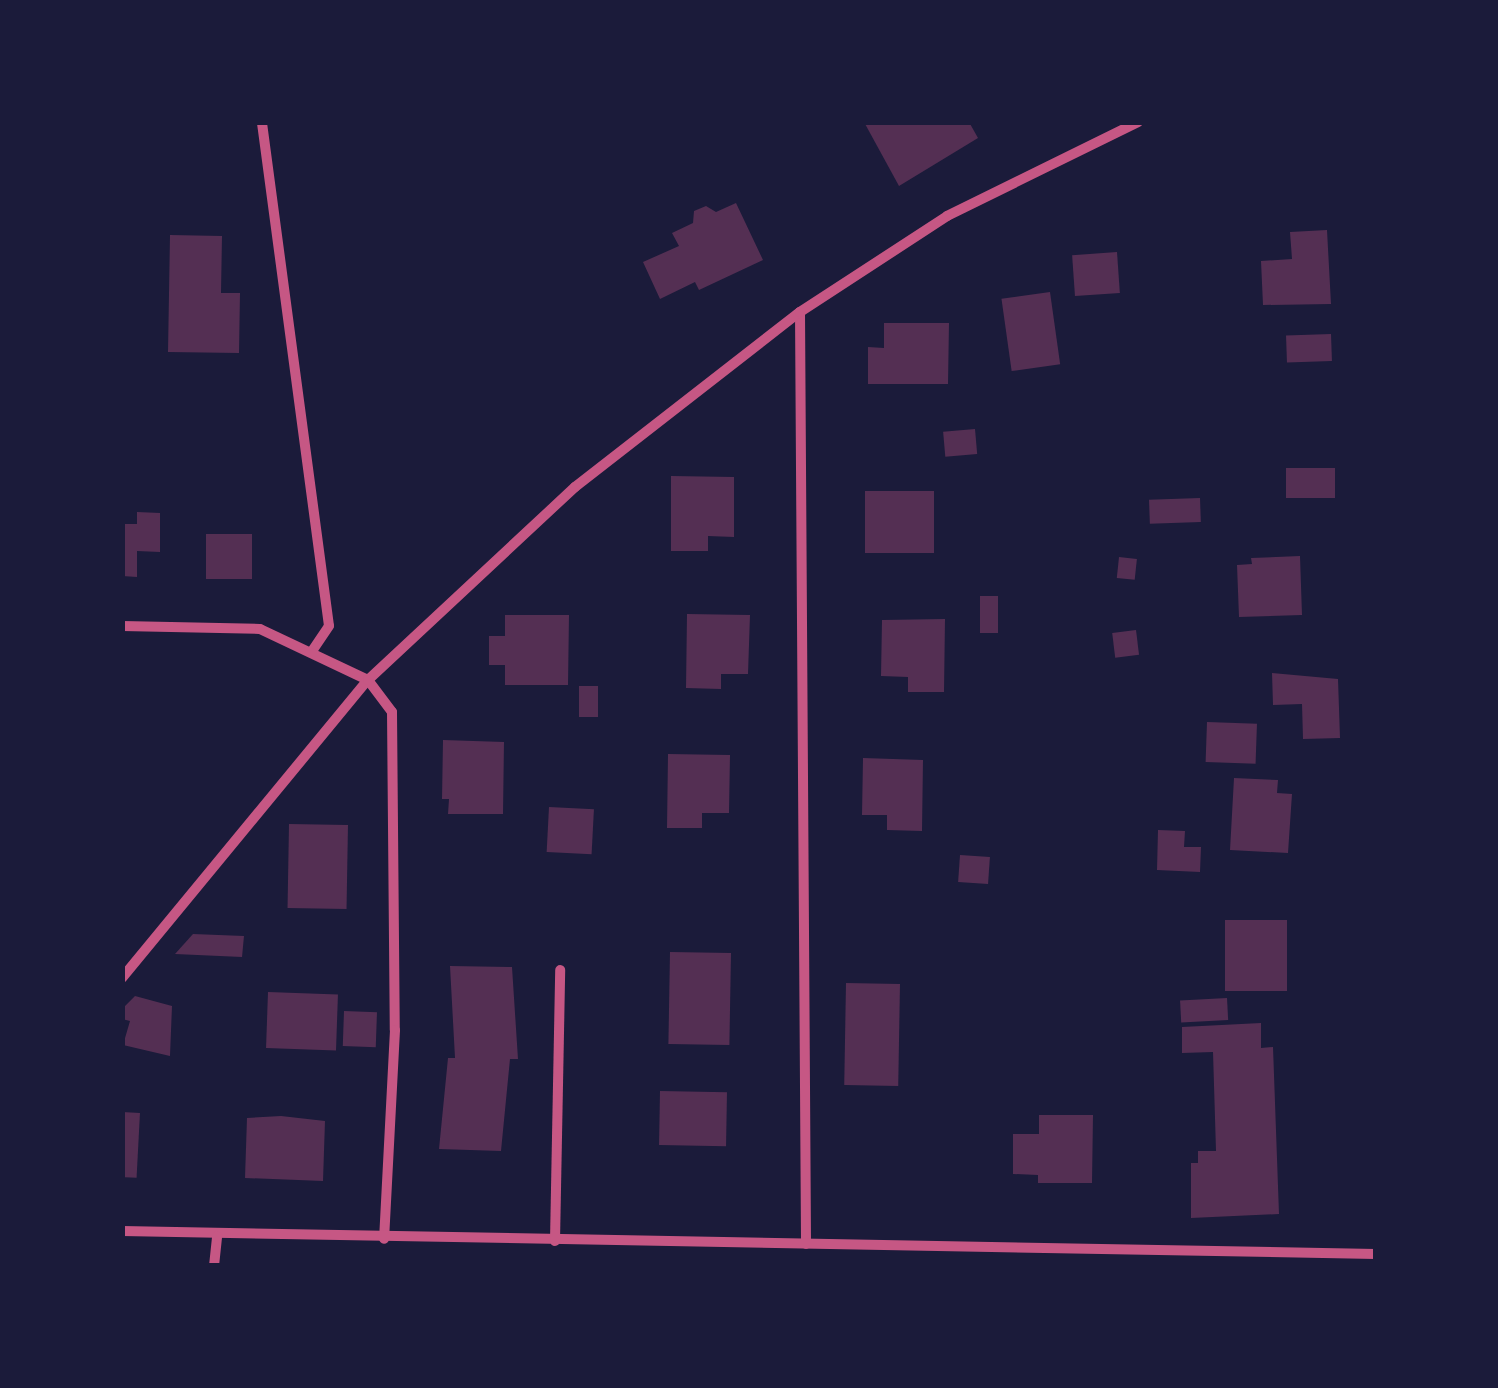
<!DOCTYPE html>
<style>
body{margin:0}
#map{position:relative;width:1498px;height:1388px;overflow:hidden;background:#1b1b3a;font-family:"Nunito Sans",sans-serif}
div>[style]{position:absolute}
.building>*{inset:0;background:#542f53;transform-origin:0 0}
.minor>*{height:10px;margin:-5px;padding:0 5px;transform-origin:5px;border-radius:5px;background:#c65784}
span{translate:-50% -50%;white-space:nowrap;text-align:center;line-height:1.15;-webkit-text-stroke:10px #1b1b3a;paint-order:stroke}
.frame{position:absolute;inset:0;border:125px solid #1b1b3a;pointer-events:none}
</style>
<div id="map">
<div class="building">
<div style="clip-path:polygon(864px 122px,969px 122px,978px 138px,899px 186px)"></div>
<div style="clip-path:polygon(736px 203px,763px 260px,699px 290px,695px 282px,660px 299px,643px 262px,679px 246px,672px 233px,693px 223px,694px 211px,706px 206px,716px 212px)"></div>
<div style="clip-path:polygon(1327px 230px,1331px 304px,1263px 305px,1261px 261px,1292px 259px,1290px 232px)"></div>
<div style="clip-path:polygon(170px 235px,222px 236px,221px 293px,240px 293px,239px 353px,168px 352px)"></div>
<div style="left:1117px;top:252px;width:41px;height:45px;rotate:86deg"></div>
<div style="left:1050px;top:292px;width:73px;height:49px;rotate:82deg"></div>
<div style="clip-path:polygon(884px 323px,949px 323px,948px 384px,868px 384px,868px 347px,884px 348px)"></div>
<div style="left:1331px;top:334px;width:27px;height:45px;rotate:88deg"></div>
<div style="left:975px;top:429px;width:25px;height:32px;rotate:85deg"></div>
<div style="left:1335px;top:468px;width:30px;height:49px;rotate:90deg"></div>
<div style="clip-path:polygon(671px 476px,734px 477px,734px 537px,708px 536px,708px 551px,671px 551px)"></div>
<div style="left:865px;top:491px;width:69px;height:62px"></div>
<div style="left:1200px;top:498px;width:24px;height:51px;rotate:88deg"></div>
<div style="clip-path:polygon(137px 512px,160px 513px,160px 552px,137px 551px,137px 577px,122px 576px,122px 524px,137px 524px)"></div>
<div style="left:206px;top:534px;width:46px;height:45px"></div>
<div style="clip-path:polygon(1300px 556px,1302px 615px,1239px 617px,1237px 565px,1252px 564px,1251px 558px)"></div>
<div style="left:1119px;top:557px;width:18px;height:21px;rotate:6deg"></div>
<div style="left:980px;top:596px;width:18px;height:37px"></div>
<div style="clip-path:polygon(687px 614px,750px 615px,748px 674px,721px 674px,721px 689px,686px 688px)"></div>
<div style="clip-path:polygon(505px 615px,569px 615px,568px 685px,505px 685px,505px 665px,489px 665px,489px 636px,505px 636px)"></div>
<div style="clip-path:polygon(945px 619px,944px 692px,908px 692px,908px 677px,881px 676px,882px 620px)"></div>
<div style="left:1136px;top:630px;width:25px;height:24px;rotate:83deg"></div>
<div style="clip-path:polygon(1272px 673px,1338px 679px,1340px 738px,1303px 739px,1302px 704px,1273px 705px)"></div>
<div style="left:579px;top:686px;width:19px;height:31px"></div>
<div style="left:1207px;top:722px;width:50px;height:40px;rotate:2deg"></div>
<div style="clip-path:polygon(443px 740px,504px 742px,503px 814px,448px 814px,449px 799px,442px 799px)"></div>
<div style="clip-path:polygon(668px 754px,730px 755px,729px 813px,702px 813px,702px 828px,667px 828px)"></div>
<div style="clip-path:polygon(863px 758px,923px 760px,922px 831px,887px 830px,887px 815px,862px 815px)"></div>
<div style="clip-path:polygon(1234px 778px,1278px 780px,1277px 793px,1292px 794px,1288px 853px,1230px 850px)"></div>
<div style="left:549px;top:807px;width:45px;height:45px;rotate:3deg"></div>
<div style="left:289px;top:824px;width:59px;height:84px;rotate:1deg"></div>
<div style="clip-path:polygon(1158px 830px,1185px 831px,1184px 847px,1201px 847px,1200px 872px,1157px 870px)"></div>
<div style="left:960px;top:855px;width:30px;height:27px;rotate:4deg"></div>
<div style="left:1225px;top:920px;width:62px;height:71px"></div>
<div style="clip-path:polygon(193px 934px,244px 936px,242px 957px,175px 954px)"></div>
<div style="left:670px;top:952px;width:61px;height:92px;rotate:1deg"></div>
<div style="clip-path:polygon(450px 966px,512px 967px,518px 1059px,510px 1059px,501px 1151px,439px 1149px,448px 1058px,455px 1058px)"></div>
<div style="left:846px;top:983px;width:54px;height:102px;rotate:1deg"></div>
<div style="left:268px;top:992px;width:70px;height:56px;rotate:2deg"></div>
<div style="clip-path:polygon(135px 996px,172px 1006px,170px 1056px,123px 1045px,130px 1021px,122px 1019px,122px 1009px)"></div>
<div style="left:1227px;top:998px;width:22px;height:47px;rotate:87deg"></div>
<div style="left:344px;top:1011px;width:33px;height:35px;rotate:2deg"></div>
<div style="clip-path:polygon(1261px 1023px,1261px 1048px,1273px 1047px,1279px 1214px,1191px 1218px,1191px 1163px,1198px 1163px,1198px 1151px,1216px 1151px,1213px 1052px,1182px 1053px,1182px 1027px)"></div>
<div style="left:660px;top:1091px;width:67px;height:54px;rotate:1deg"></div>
<div style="left:122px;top:1112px;width:18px;height:65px;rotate:3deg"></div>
<div style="clip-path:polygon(1039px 1115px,1093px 1115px,1092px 1183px,1038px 1183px,1038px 1175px,1013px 1174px,1013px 1134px,1039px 1134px)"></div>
<div style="clip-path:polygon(281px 1116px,325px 1121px,323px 1181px,245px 1178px,247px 1118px)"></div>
</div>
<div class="minor">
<div style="left:262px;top:123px;width:507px;rotate:82.41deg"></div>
<div style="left:329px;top:626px;width:29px;rotate:124deg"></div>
<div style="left:800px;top:312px;width:932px;rotate:89.63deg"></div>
<div style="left:122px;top:626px;width:138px;rotate:1.2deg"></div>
<div style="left:260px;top:629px;width:119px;rotate:25.3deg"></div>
<div style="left:368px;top:680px;width:40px;rotate:53deg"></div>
<div style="left:392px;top:712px;width:318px;rotate:89.5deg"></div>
<div style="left:395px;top:1030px;width:209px;rotate:93deg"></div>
<div style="left:122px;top:978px;width:386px;rotate:-50.5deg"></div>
<div style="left:368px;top:680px;width:283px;rotate:-43deg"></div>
<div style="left:575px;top:487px;width:285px;rotate:-37.9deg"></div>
<div style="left:800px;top:312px;width:176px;rotate:-33.1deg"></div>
<div style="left:947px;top:216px;width:213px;rotate:-26.2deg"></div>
<div style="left:122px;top:1231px;width:1254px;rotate:1.05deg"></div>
<div style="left:555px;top:1241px;width:271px;rotate:-88.9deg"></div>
<div style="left:214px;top:1266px;width:30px;rotate:-84deg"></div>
</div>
<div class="frame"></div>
</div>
